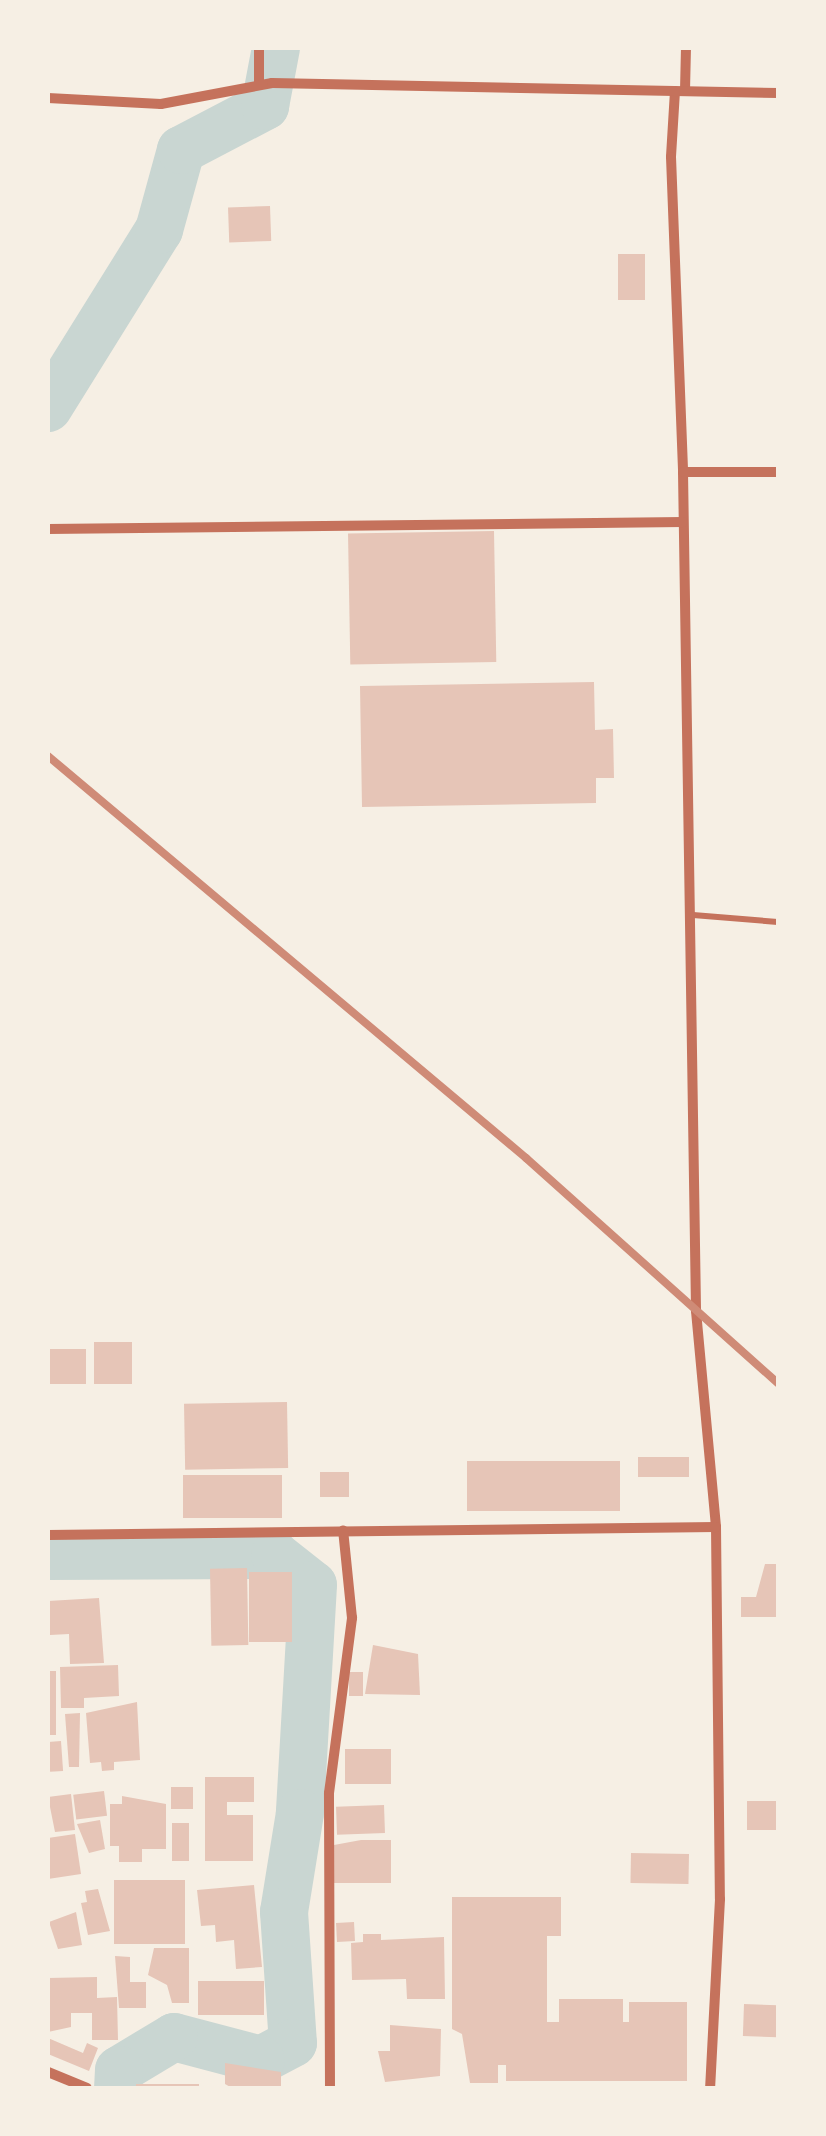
<!DOCTYPE html>
<style>
body{margin:0}
#map{position:relative;width:826px;height:2136px;overflow:hidden;background:#f6efe4;font-family:"IBM Plex Serif",serif}
div>[style]{position:absolute}
.river>*{height:48px;margin:-24px;padding:0 24px;transform-origin:24px;border-radius:24px;background:#c9d6d2}
.building>*{inset:0;background:#e6c5b7;transform-origin:0 0}
.service>*{height:6px;margin:-3px;padding:0 3px;transform-origin:3px;border-radius:3px;background:#c5725c}
.minor>*{height:10px;margin:-5px;padding:0 5px;transform-origin:5px;border-radius:5px;background:#c5725c}
.rail>*{height:8px;margin:-4px;padding:0 4px;transform-origin:4px;border-radius:4px;background:#cf8b77}
span{translate:-50% -50%;white-space:nowrap;text-align:center;line-height:1.15;-webkit-text-stroke:9px #f6efe4;paint-order:stroke}
.frame{position:absolute;inset:0;border:50px solid #f6efe4;pointer-events:none}
</style>
<div id="map">
<div class="river">
<div style="left:48px;top:408px;width:210px;rotate:-58.1deg"></div>
<div style="left:159px;top:230px;width:83px;rotate:-74.6deg"></div>
<div style="left:181px;top:150px;width:95px;rotate:-27.6deg"></div>
<div style="left:265px;top:106px;width:59px;rotate:-79.3deg"></div>
<div style="left:48px;top:1556px;width:227px;rotate:-0.3deg"></div>
<div style="left:275px;top:1555px;width:48px;rotate:38.3deg"></div>
<div style="left:313px;top:1585px;width:228px;rotate:93.3deg"></div>
<div style="left:300px;top:1813px;width:100px;rotate:99.2deg"></div>
<div style="left:284px;top:1912px;width:131px;rotate:86.1deg"></div>
<div style="left:293px;top:2043px;width:36px;rotate:152deg"></div>
<div style="left:261px;top:2060px;width:90px;rotate:-165.2deg"></div>
<div style="left:174px;top:2037px;width:64px;rotate:149deg"></div>
<div style="left:119px;top:2070px;width:18px;rotate:93deg"></div>
</div>
<div class="building">
<div style="left:270px;top:206px;width:35px;height:42px;rotate:88deg"></div>
<div style="left:618px;top:254px;width:27px;height:46px"></div>
<div style="left:494px;top:531px;width:131px;height:146px;rotate:89deg"></div>
<div style="clip-path:polygon(594px 682px,595px 730px,613px 729px,614px 778px,596px 778px,596px 803px,362px 807px,360px 686px)"></div>
<div style="left:94px;top:1342px;width:38px;height:42px"></div>
<div style="left:48px;top:1349px;width:38px;height:35px"></div>
<div style="left:287px;top:1402px;width:66px;height:103px;rotate:89deg"></div>
<div style="left:638px;top:1457px;width:51px;height:20px"></div>
<div style="left:620px;top:1461px;width:50px;height:153px;rotate:90deg"></div>
<div style="left:320px;top:1472px;width:29px;height:25px"></div>
<div style="left:183px;top:1475px;width:99px;height:43px"></div>
<div style="clip-path:polygon(765px 1564px,778px 1564px,778px 1617px,741px 1617px,741px 1597px,756px 1597px)"></div>
<div style="left:247px;top:1568px;width:77px;height:37px;rotate:89deg"></div>
<div style="left:249px;top:1572px;width:43px;height:70px"></div>
<div style="clip-path:polygon(99px 1598px,104px 1663px,70px 1664px,69px 1634px,50px 1635px,48px 1601px)"></div>
<div style="clip-path:polygon(373px 1645px,418px 1654px,420px 1695px,365px 1694px)"></div>
<div style="clip-path:polygon(118px 1665px,119px 1696px,84px 1698px,84px 1708px,61px 1708px,60px 1667px)"></div>
<div style="left:48px;top:1671px;width:8px;height:64px"></div>
<div style="left:349px;top:1672px;width:14px;height:24px"></div>
<div style="clip-path:polygon(137px 1702px,140px 1760px,114px 1762px,114px 1770px,102px 1771px,101px 1762px,90px 1763px,86px 1713px)"></div>
<div style="clip-path:polygon(80px 1713px,79px 1767px,69px 1767px,65px 1714px)"></div>
<div style="left:61px;top:1741px;width:30px;height:13px;rotate:86deg"></div>
<div style="left:345px;top:1749px;width:46px;height:35px"></div>
<div style="clip-path:polygon(205px 1777px,254px 1777px,254px 1802px,227px 1802px,227px 1815px,253px 1815px,253px 1861px,205px 1861px)"></div>
<div style="left:171px;top:1787px;width:22px;height:22px"></div>
<div style="left:104px;top:1791px;width:25px;height:31px;rotate:83deg"></div>
<div style="clip-path:polygon(71px 1794px,75px 1830px,55px 1832px,48px 1797px)"></div>
<div style="clip-path:polygon(122px 1796px,166px 1804px,166px 1849px,142px 1849px,142px 1862px,119px 1862px,119px 1846px,110px 1846px,110px 1804px,122px 1804px)"></div>
<div style="left:747px;top:1801px;width:31px;height:29px"></div>
<div style="left:384px;top:1805px;width:28px;height:48px;rotate:88deg"></div>
<div style="clip-path:polygon(100px 1820px,105px 1849px,89px 1853px,77px 1824px)"></div>
<div style="left:172px;top:1823px;width:17px;height:38px"></div>
<div style="clip-path:polygon(75px 1834px,81px 1874px,48px 1879px,48px 1838px)"></div>
<div style="clip-path:polygon(361px 1840px,391px 1840px,391px 1883px,334px 1883px,334px 1845px)"></div>
<div style="left:631px;top:1853px;width:58px;height:30px;rotate:1deg"></div>
<div style="left:114px;top:1880px;width:71px;height:64px"></div>
<div style="clip-path:polygon(254px 1885px,262px 1967px,236px 1969px,234px 1940px,216px 1942px,215px 1925px,201px 1926px,197px 1890px)"></div>
<div style="clip-path:polygon(98px 1889px,110px 1931px,88px 1935px,81px 1903px,87px 1902px,85px 1891px)"></div>
<div style="clip-path:polygon(452px 1897px,561px 1897px,561px 1936px,547px 1936px,547px 2022px,559px 2022px,559px 1999px,623px 1999px,623px 2022px,629px 2022px,629px 2002px,687px 2002px,687px 2081px,506px 2081px,506px 2065px,498px 2065px,498px 2083px,470px 2083px,462px 2034px,452px 2029px)"></div>
<div style="clip-path:polygon(76px 1912px,82px 1945px,58px 1949px,49px 1922px)"></div>
<div style="left:354px;top:1922px;width:19px;height:18px;rotate:87deg"></div>
<div style="clip-path:polygon(363px 1934px,381px 1934px,381px 1940px,444px 1937px,445px 1999px,407px 1999px,406px 1979px,352px 1980px,351px 1943px,363px 1942px)"></div>
<div style="clip-path:polygon(154px 1948px,189px 1948px,189px 2003px,172px 2003px,167px 1985px,148px 1975px)"></div>
<div style="clip-path:polygon(115px 1956px,130px 1957px,130px 1982px,146px 1982px,146px 2008px,119px 2008px)"></div>
<div style="clip-path:polygon(97px 1977px,97px 1998px,117px 1997px,118px 2040px,92px 2040px,92px 2013px,71px 2013px,71px 2027px,48px 2032px,48px 1978px)"></div>
<div style="left:198px;top:1981px;width:66px;height:34px"></div>
<div style="left:744px;top:2004px;width:34px;height:32px;rotate:2deg"></div>
<div style="clip-path:polygon(390px 2025px,441px 2029px,440px 2076px,385px 2082px,378px 2051px,390px 2051px)"></div>
<div style="clip-path:polygon(48px 2038px,83px 2053px,87px 2043px,98px 2048px,89px 2071px,48px 2054px)"></div>
<div style="clip-path:polygon(225px 2063px,281px 2072px,281px 2088px,232px 2088px,225px 2084px)"></div>
<div style="left:136px;top:2084px;width:63px;height:4px"></div>
</div>
<div class="service">
<div style="left:693px;top:915px;width:85px;rotate:4.7deg"></div>
</div>
<div class="minor">
<div style="left:259px;top:85px;width:37px;rotate:-90deg"></div>
<div style="left:675px;top:91px;width:66px;rotate:93.5deg"></div>
<div style="left:671px;top:157px;width:315px;rotate:87.8deg"></div>
<div style="left:683px;top:472px;width:839px;rotate:89.11deg"></div>
<div style="left:696px;top:1311px;width:217px;rotate:84.7deg"></div>
<div style="left:716px;top:1527px;width:372px;rotate:89.4deg"></div>
<div style="left:720px;top:1899px;width:189px;rotate:93deg"></div>
<div style="left:685px;top:91px;width:43px;rotate:-88.7deg"></div>
<div style="left:48px;top:98px;width:113px;rotate:3deg"></div>
<div style="left:161px;top:104px;width:113px;rotate:-10.7deg"></div>
<div style="left:272px;top:83px;width:506px;rotate:1.13deg"></div>
<div style="left:683px;top:472px;width:95px"></div>
<div style="left:48px;top:529px;width:635px;rotate:-0.63deg"></div>
<div style="left:48px;top:1535px;width:668px;rotate:-0.69deg"></div>
<div style="left:48px;top:2072px;width:42px;rotate:22.3deg"></div>
<div style="left:330px;top:2088px;width:295px;rotate:-90.2deg"></div>
<div style="left:329px;top:1793px;width:177px;rotate:-82.5deg"></div>
<div style="left:352px;top:1618px;width:88px;rotate:-95.8deg"></div>
</div>
<div class="rail">
<div style="left:48px;top:756px;width:625px;rotate:40.06deg"></div>
<div style="left:526px;top:1158px;width:338px;rotate:41.8deg"></div>
</div>
<div class="frame"></div>
</div>
